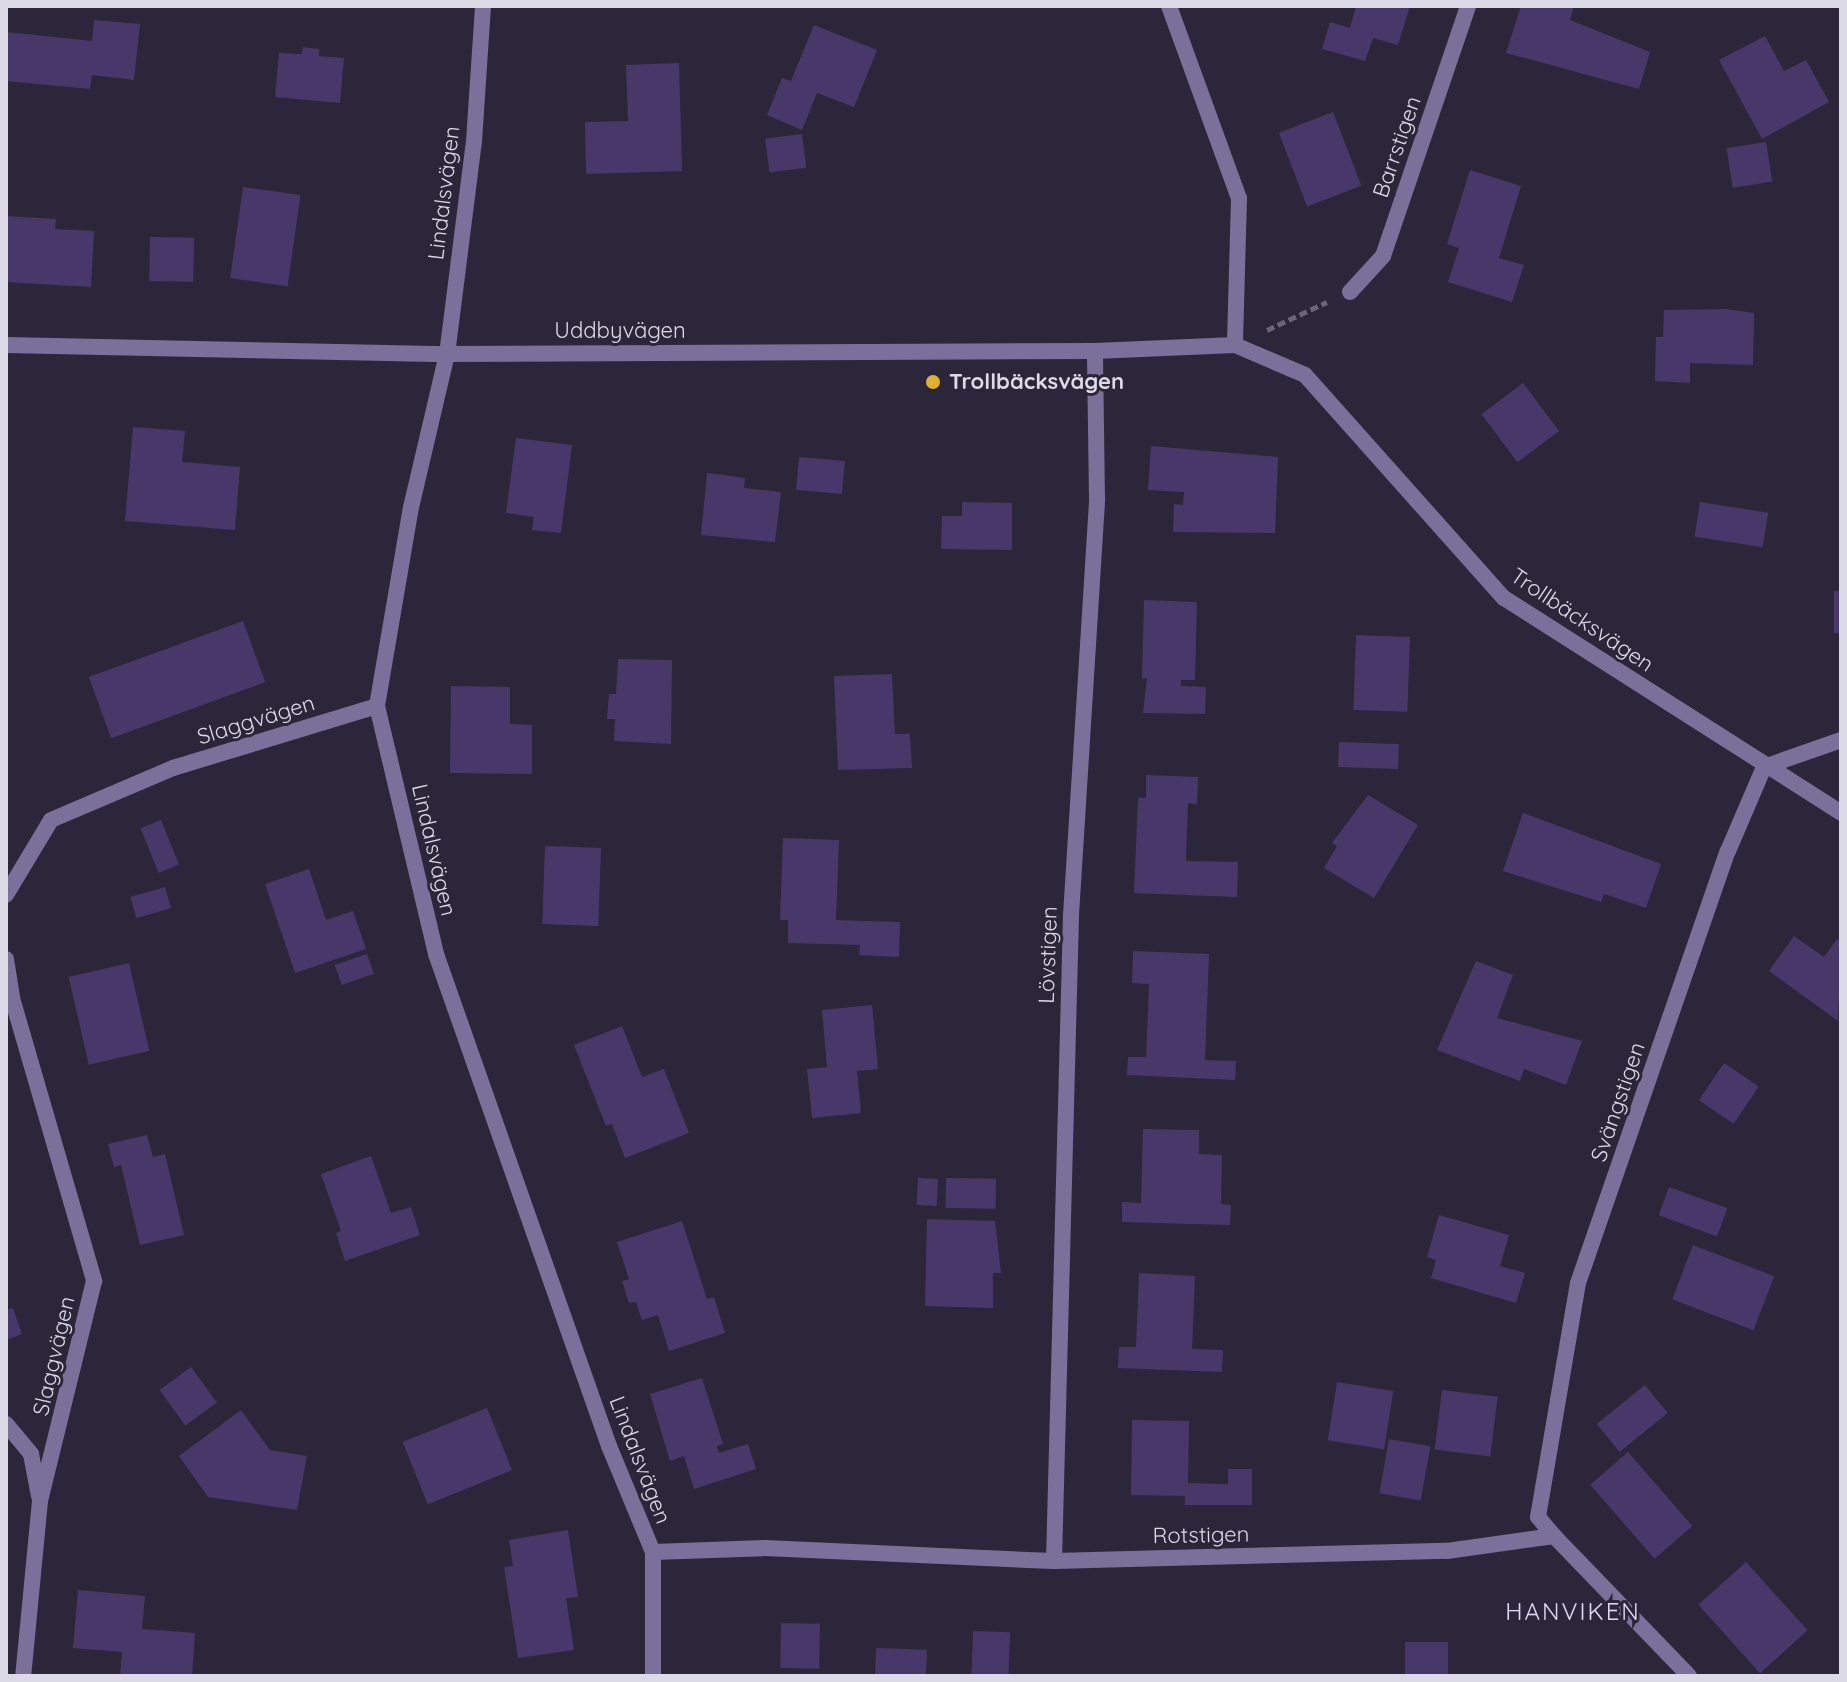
<!DOCTYPE html>
<meta charset="utf-8">
<style>
body{margin:0}
#map{position:relative;width:1847px;height:1682px;overflow:hidden;background:#2c263a;font-family:Quicksand,sans-serif}
div>[style]{position:absolute}
.building>*{inset:0;background:#483869;transform-origin:0 0}
.path>*{height:5px;margin-top:-2.5px;transform-origin:0;background:repeating-linear-gradient(90deg,#696476 0 8px,transparent 0 12px)}
.street>*{height:16px;margin:-8px;padding:0 8px;transform-origin:8px;border-radius:8px;background:#7b7099}
.dots>*{width:22px;height:22px;translate:-50% -50%;box-sizing:border-box;border:4px solid #2c263a;border-radius:50%}
span{translate:-50% -50%;white-space:nowrap;text-align:center;line-height:1.15;-webkit-text-stroke:6px #2c263a;paint-order:stroke}
.street-label{font-size:22px;color:#dddae7}
.poi-label{font-size:22px;color:#dddae7;font-weight:700}
.left{translate:0 -50%;text-align:left}
.neighbourhood-label{font-size:24px;color:#e1daf5;letter-spacing:2px}
.frame{position:absolute;inset:0;border:8px solid #dddae7;pointer-events:none}
</style>
<div id="map">
<div class="building">
<div style="clip-path:polygon(1356px 6px,1410px 6px,1398px 45px,1373px 38px,1365px 61px,1322px 49px,1330px 22px,1350px 28px)"></div>
<div style="clip-path:polygon(1521px 6px,1574px 6px,1570px 20px,1650px 52px,1639px 89px,1506px 53px)"></div>
<div style="clip-path:polygon(94px 20px,140px 24px,134px 80px,92px 75px,90px 89px,6px 81px,7px 32px,92px 41px)"></div>
<div style="clip-path:polygon(814px 25px,877px 50px,854px 107px,817px 93px,802px 130px,767px 115px,782px 78px,791px 81px)"></div>
<div style="clip-path:polygon(1765px 36px,1784px 71px,1806px 60px,1829px 102px,1762px 139px,1719px 60px)"></div>
<div style="clip-path:polygon(303px 47px,319px 49px,319px 56px,344px 58px,340px 103px,275px 97px,279px 53px,302px 54px)"></div>
<div style="clip-path:polygon(679px 63px,682px 171px,586px 174px,585px 122px,628px 121px,626px 65px)"></div>
<div style="left:1333px;top:112px;width:79px;height:58px;rotate:69deg"></div>
<div style="left:802px;top:134px;width:34px;height:37px;rotate:83deg"></div>
<div style="left:1766px;top:142px;width:40px;height:40px;rotate:81deg"></div>
<div style="clip-path:polygon(1470px 170px,1521px 186px,1499px 258px,1524px 265px,1512px 302px,1448px 282px,1459px 248px,1447px 244px)"></div>
<div style="left:243px;top:187px;width:58px;height:92px;rotate:8deg"></div>
<div style="clip-path:polygon(6px 216px,56px 219px,55px 229px,94px 231px,91px 287px,6px 282px)"></div>
<div style="left:150px;top:237px;width:44px;height:44px;rotate:1deg"></div>
<div style="clip-path:polygon(1725px 309px,1754px 313px,1753px 365px,1690px 363px,1690px 383px,1655px 381px,1656px 337px,1663px 337px,1664px 310px)"></div>
<div style="left:1523px;top:383px;width:60px;height:52px;rotate:53deg"></div>
<div style="clip-path:polygon(133px 427px,185px 431px,182px 462px,240px 467px,235px 530px,125px 521px)"></div>
<div style="clip-path:polygon(516px 438px,572px 445px,561px 533px,532px 530px,534px 517px,506px 513px)"></div>
<div style="clip-path:polygon(1151px 446px,1278px 457px,1275px 533px,1173px 532px,1174px 504px,1183px 505px,1184px 492px,1148px 490px)"></div>
<div style="left:799px;top:457px;width:46px;height:33px;rotate:5deg"></div>
<div style="clip-path:polygon(707px 473px,745px 478px,744px 488px,781px 492px,775px 542px,701px 535px)"></div>
<div style="clip-path:polygon(962px 502px,1012px 503px,1012px 550px,941px 549px,942px 516px,962px 516px)"></div>
<div style="left:1700px;top:502px;width:69px;height:35px;rotate:9deg"></div>
<div style="left:1834px;top:591px;width:7px;height:42px"></div>
<div style="clip-path:polygon(1144px 600px,1197px 602px,1195px 680px,1181px 680px,1181px 686px,1206px 687px,1205px 714px,1143px 713px,1147px 678px,1142px 679px)"></div>
<div style="left:243px;top:621px;width:65px;height:164px;rotate:70deg"></div>
<div style="left:1356px;top:635px;width:54px;height:75px;rotate:2deg"></div>
<div style="clip-path:polygon(618px 659px,672px 660px,671px 744px,614px 741px,615px 719px,607px 719px,609px 694px,616px 694px)"></div>
<div style="clip-path:polygon(892px 674px,895px 734px,910px 734px,912px 768px,838px 770px,834px 676px)"></div>
<div style="clip-path:polygon(451px 686px,510px 687px,510px 724px,532px 725px,532px 774px,450px 773px)"></div>
<div style="left:1339px;top:742px;width:60px;height:25px;rotate:2deg"></div>
<div style="clip-path:polygon(1146px 775px,1198px 777px,1197px 804px,1188px 803px,1186px 861px,1238px 862px,1237px 897px,1134px 893px,1138px 798px,1146px 798px)"></div>
<div style="clip-path:polygon(1368px 795px,1418px 825px,1374px 898px,1324px 868px,1337px 846px,1332px 843px)"></div>
<div style="clip-path:polygon(1523px 813px,1661px 864px,1646px 908px,1604px 894px,1601px 902px,1503px 871px)"></div>
<div style="left:161px;top:820px;width:48px;height:22px;rotate:68deg"></div>
<div style="clip-path:polygon(783px 838px,839px 840px,836px 920px,900px 922px,899px 957px,859px 955px,860px 945px,788px 943px,788px 920px,780px 920px)"></div>
<div style="left:545px;top:846px;width:56px;height:78px;rotate:2deg"></div>
<div style="clip-path:polygon(309px 869px,326px 920px,353px 911px,366px 949px,295px 973px,265px 884px)"></div>
<div style="left:165px;top:887px;width:22px;height:36px;rotate:74deg"></div>
<div style="clip-path:polygon(1794px 936px,1824px 957px,1837px 939px,1841px 942px,1838px 1021px,1769px 971px)"></div>
<div style="clip-path:polygon(1133px 951px,1209px 954px,1205px 1060px,1236px 1061px,1235px 1080px,1127px 1075px,1128px 1057px,1146px 1057px,1149px 984px,1132px 983px)"></div>
<div style="left:367px;top:954px;width:21px;height:34px;rotate:71deg"></div>
<div style="clip-path:polygon(1476px 961px,1513px 975px,1497px 1018px,1582px 1041px,1566px 1085px,1524px 1069px,1520px 1081px,1437px 1050px)"></div>
<div style="left:129px;top:963px;width:90px;height:62px;rotate:77deg"></div>
<div style="clip-path:polygon(872px 1005px,878px 1069px,857px 1071px,861px 1113px,812px 1118px,807px 1069px,827px 1067px,822px 1010px)"></div>
<div style="clip-path:polygon(622px 1026px,642px 1077px,664px 1069px,689px 1133px,625px 1158px,612px 1124px,606px 1126px,574px 1045px)"></div>
<div style="left:1724px;top:1063px;width:42px;height:45px;rotate:34deg"></div>
<div style="clip-path:polygon(1143px 1129px,1199px 1130px,1199px 1154px,1222px 1155px,1221px 1204px,1231px 1205px,1230px 1225px,1122px 1222px,1122px 1202px,1141px 1203px)"></div>
<div style="clip-path:polygon(147px 1135px,153px 1157px,165px 1154px,184px 1235px,140px 1245px,121px 1165px,114px 1167px,108px 1144px)"></div>
<div style="clip-path:polygon(371px 1156px,391px 1213px,411px 1207px,420px 1235px,345px 1261px,336px 1233px,341px 1231px,321px 1174px)"></div>
<div style="left:918px;top:1178px;width:20px;height:27px;rotate:3deg"></div>
<div style="left:946px;top:1178px;width:50px;height:30px;rotate:1deg"></div>
<div style="left:1669px;top:1187px;width:62px;height:30px;rotate:20deg"></div>
<div style="clip-path:polygon(1439px 1215px,1509px 1235px,1500px 1266px,1525px 1273px,1516px 1303px,1431px 1278px,1436px 1260px,1427px 1257px)"></div>
<div style="clip-path:polygon(927px 1219px,995px 1221px,1001px 1273px,993px 1273px,993px 1308px,925px 1306px)"></div>
<div style="clip-path:polygon(682px 1221px,707px 1299px,714px 1297px,725px 1333px,669px 1351px,658px 1315px,642px 1320px,636px 1302px,629px 1303px,622px 1281px,629px 1279px,617px 1242px)"></div>
<div style="left:1693px;top:1245px;width:87px;height:58px;rotate:21deg"></div>
<div style="clip-path:polygon(1139px 1273px,1195px 1276px,1192px 1349px,1223px 1350px,1222px 1372px,1118px 1368px,1119px 1347px,1136px 1347px)"></div>
<div style="clip-path:polygon(13px 1308px,22px 1334px,6px 1340px,6px 1310px)"></div>
<div style="left:191px;top:1367px;width:44px;height:39px;rotate:54deg"></div>
<div style="clip-path:polygon(702px 1378px,723px 1444px,717px 1446px,719px 1453px,748px 1444px,756px 1469px,694px 1489px,684px 1456px,670px 1461px,650px 1394px)"></div>
<div style="left:1337px;top:1382px;width:57px;height:59px;rotate:9deg"></div>
<div style="left:1645px;top:1385px;width:36px;height:62px;rotate:51deg"></div>
<div style="left:1442px;top:1390px;width:56px;height:60px;rotate:7deg"></div>
<div style="left:487px;top:1408px;width:67px;height:91px;rotate:68deg"></div>
<div style="clip-path:polygon(241px 1410px,270px 1450px,307px 1456px,297px 1510px,208px 1497px,179px 1456px)"></div>
<div style="clip-path:polygon(1132px 1420px,1189px 1421px,1188px 1483px,1228px 1484px,1228px 1469px,1252px 1469px,1252px 1505px,1185px 1505px,1185px 1496px,1131px 1495px)"></div>
<div style="left:1389px;top:1439px;width:42px;height:55px;rotate:10deg"></div>
<div style="left:1628px;top:1452px;width:98px;height:50px;rotate:49deg"></div>
<div style="clip-path:polygon(568px 1530px,578px 1597px,566px 1598px,574px 1650px,518px 1658px,504px 1567px,513px 1566px,509px 1540px)"></div>
<div style="left:1746px;top:1562px;width:92px;height:64px;rotate:48deg"></div>
<div style="clip-path:polygon(78px 1590px,145px 1596px,142px 1629px,195px 1633px,192px 1676px,120px 1676px,122px 1652px,73px 1648px)"></div>
<div style="left:781px;top:1623px;width:39px;height:45px;rotate:1deg"></div>
<div style="left:973px;top:1631px;width:37px;height:43px;rotate:2deg"></div>
<div style="left:1405px;top:1642px;width:43px;height:34px"></div>
<div style="left:876px;top:1648px;width:51px;height:28px;rotate:2deg"></div>
</div>
<div class="path">
<div style="left:1267px;top:330px;width:66px;rotate:-25deg"></div>
</div>
<div class="street">
<div style="left:483px;top:6px;width:135px;rotate:93.8deg"></div>
<div style="left:474px;top:141px;width:215px;rotate:97.2deg"></div>
<div style="left:447px;top:354px;width:157px;rotate:103.2deg"></div>
<div style="left:411px;top:507px;width:202px;rotate:99.7deg"></div>
<div style="left:377px;top:706px;width:255px;rotate:76.6deg"></div>
<div style="left:436px;top:954px;width:522px;rotate:70.63deg"></div>
<div style="left:609px;top:1446px;width:115px;rotate:67.5deg"></div>
<div style="left:653px;top:1552px;width:124px;rotate:90deg"></div>
<div style="left:1169px;top:6px;width:204px;rotate:70deg"></div>
<div style="left:1239px;top:198px;width:147px;rotate:91.6deg"></div>
<div style="left:1350px;top:292px;width:49px;rotate:-47.5deg"></div>
<div style="left:1383px;top:256px;width:264px;rotate:-71.2deg"></div>
<div style="left:6px;top:345px;width:441px;rotate:1.2deg"></div>
<div style="left:447px;top:354px;width:648px;rotate:-0.27deg"></div>
<div style="left:1095px;top:351px;width:140px;rotate:-2.5deg"></div>
<div style="left:1235px;top:345px;width:76px;rotate:23.2deg"></div>
<div style="left:1305px;top:375px;width:299px;rotate:48.3deg"></div>
<div style="left:1504px;top:598px;width:400px;rotate:32.5deg"></div>
<div style="left:6px;top:895px;width:87px;rotate:-59deg"></div>
<div style="left:51px;top:820px;width:133px;rotate:-23.1deg"></div>
<div style="left:173px;top:768px;width:213px;rotate:-16.9deg"></div>
<div style="left:6px;top:959px;width:39px;rotate:81deg"></div>
<div style="left:12px;top:998px;width:295px;rotate:73.8deg"></div>
<div style="left:94px;top:1281px;width:227px;rotate:103.8deg"></div>
<div style="left:40px;top:1501px;width:176px;rotate:95.5deg"></div>
<div style="left:6px;top:1424px;width:39px;rotate:50deg"></div>
<div style="left:31px;top:1454px;width:43px;rotate:79.2deg"></div>
<div style="left:1554px;top:1536px;width:25px;rotate:-130deg"></div>
<div style="left:1538px;top:1517px;width:237px;rotate:-80.3deg"></div>
<div style="left:1578px;top:1283px;width:457px;rotate:-70.9deg"></div>
<div style="left:1728px;top:851px;width:91px;rotate:-66.8deg"></div>
<div style="left:1764px;top:767px;width:82px;rotate:-19.3deg"></div>
<div style="left:653px;top:1552px;width:112px;rotate:-2deg"></div>
<div style="left:765px;top:1548px;width:289px;rotate:2.6deg"></div>
<div style="left:1054px;top:1561px;width:393px;rotate:-1.5deg"></div>
<div style="left:1447px;top:1551px;width:108px;rotate:-8deg"></div>
<div style="left:1554px;top:1536px;width:194px;rotate:46deg"></div>
<div style="left:1054px;top:1561px;width:646px;rotate:-88.49deg"></div>
<div style="left:1071px;top:915px;width:417px;rotate:-86.4deg"></div>
<div style="left:1097px;top:499px;width:148px;rotate:-90.8deg"></div>
</div>
<div class="dots">
<div style="left:933px;top:382px;background:#deb133"></div>
</div>
<div class="street-label">
<span style="left:1397px;top:147px;rotate:-71deg">Barrstigen</span>
<span style="left:444px;top:193px;rotate:-83deg">Lindalsvägen</span>
<span style="left:620px;top:331px">Uddbyvägen</span>
<span style="left:1582px;top:620px;rotate:34deg">Trollbäcksvägen</span>
<span style="left:256px;top:720px;rotate:-17deg">Slaggvägen</span>
<span style="left:434px;top:850px;rotate:77deg">Lindalsvägen</span>
<span style="left:1048px;top:955px;rotate:-88deg">Lövstigen</span>
<span style="left:1618px;top:1102px;rotate:-71deg">Svängstigen</span>
<span style="left:54px;top:1356px;rotate:-77deg">Slaggvägen</span>
<span style="left:640px;top:1460px;rotate:69deg">Lindalsvägen</span>
<span style="left:1201px;top:1535px;rotate:-1deg">Rotstigen</span>
</div>
<div class="poi-label">
<span class="left" style="left:949px;top:382px">Trollbäcksvägen</span>
</div>
<div class="neighbourhood-label">
<span style="left:1573px;top:1612px">HANVIKEN</span>
</div>
<div class="frame"></div>
</div>
